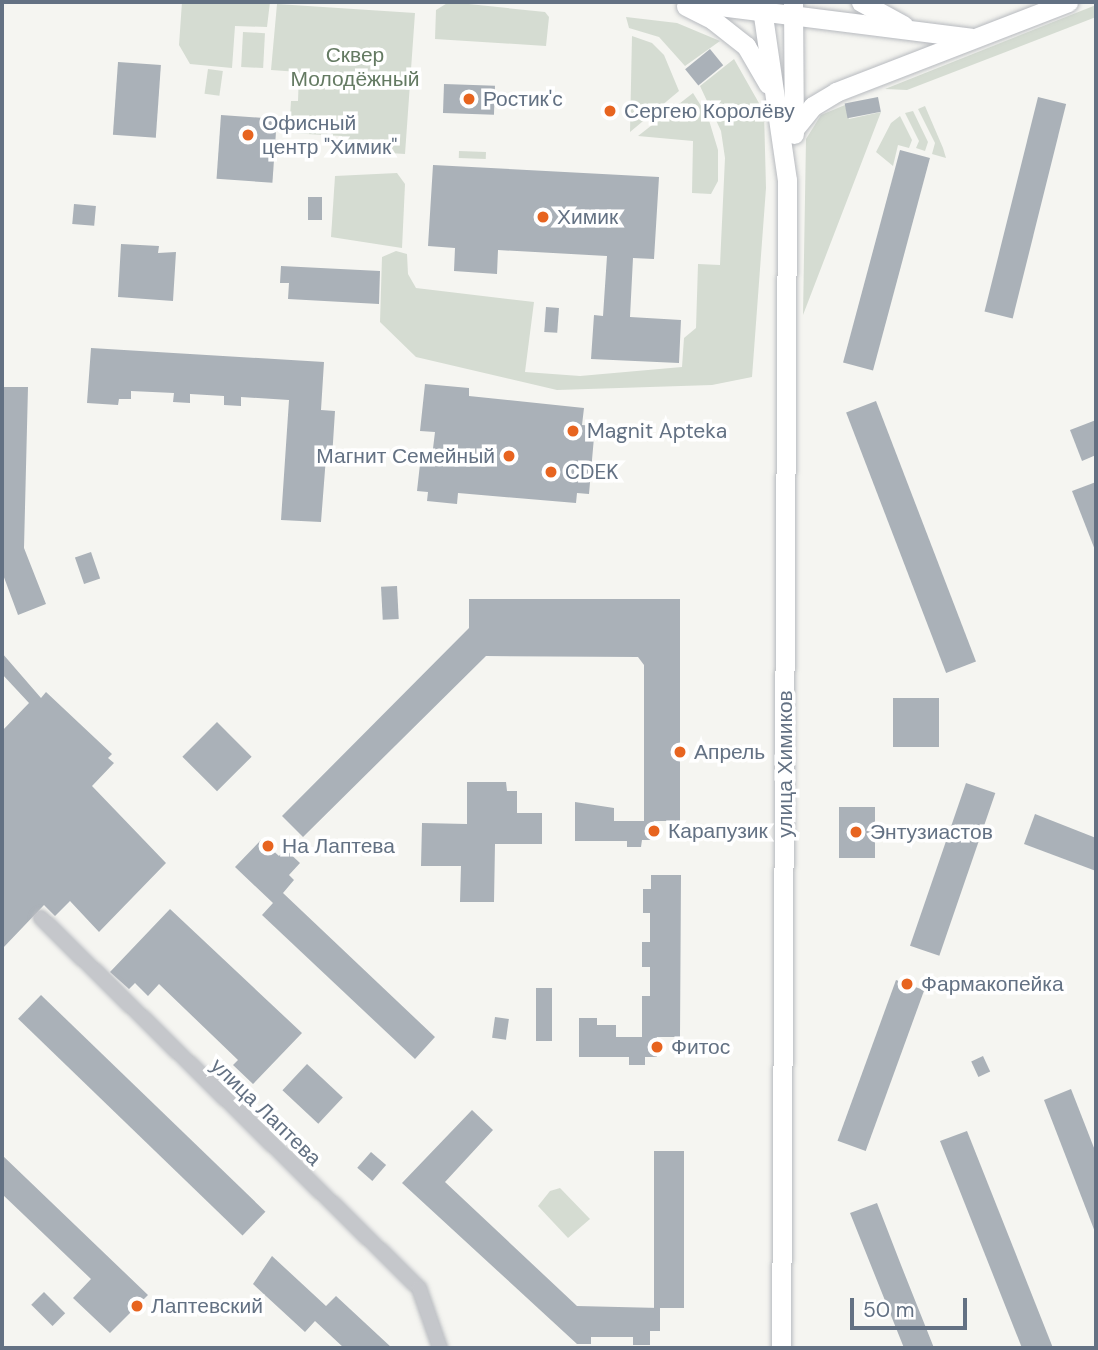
<!DOCTYPE html>
<meta charset="utf-8">
<style>
body{margin:0}
#map{position:relative;width:1098px;height:1350px;overflow:hidden;background:#f5f5f1;font-family:"DM Sans",sans-serif}
div>[style]{position:absolute}
.green>*{inset:0;background:#d5dcd2;transform-origin:0 0}
.building>*{inset:0;background:#aab1b8;transform-origin:0 0}
.roads{filter:drop-shadow(0 0 2px #b7babf) drop-shadow(0 0 2px #b7babf)}
.street>*{height:14px;margin:-7px;padding:0 7px;transform-origin:7px;border-radius:7px;background:#c5c7cb}
.secondary>*{height:19px;margin:-9.5px;padding:0 9.5px;transform-origin:9.5px;border-radius:9.5px;background:#fff}
.dots>*{width:19px;height:19px;translate:-50% -50%;box-sizing:border-box;border:4px solid #fff;border-radius:50%}
span{translate:-50% -50%;white-space:nowrap;text-align:center;line-height:1.15;-webkit-text-stroke:7px #fff;paint-order:stroke}
.park-label{font-size:21px;color:#647a62}
.poi-label{font-size:21px;color:#637183}
.left{translate:0 -50%;text-align:left}
.right{translate:-100% -50%;text-align:right}
.street-label{font-size:21px;color:#637183}
.frame{position:absolute;inset:0;border:4px solid #637183;pointer-events:none}
.scale{position:absolute;left:850px;top:1298px;width:117px;height:32px;box-sizing:border-box;border:4px solid #637183;border-top:0;padding-left:9px;font-size:21px;line-height:24px;white-space:nowrap;color:#637183;-webkit-text-stroke:5px #fff;paint-order:stroke}
</style>
<div id="map">
<div class="green">
<div style="clip-path:polygon(182px 2px,270px 2px,267px 27px,235px 26px,232px 68px,190px 64px,179px 45px)"></div>
<div style="clip-path:polygon(449px 2px,545px 12px,549px 17px,546px 46px,435px 39px,436px 10px)"></div>
<div style="clip-path:polygon(277px 4px,415px 13px,405px 154px,342px 150px,342px 136px,289px 133px,291px 101px,298px 101px,299px 72px,271px 70px)"></div>
<div style="clip-path:polygon(1096px 5px,1096px 17px,907px 90px,885px 89px)"></div>
<div style="clip-path:polygon(626px 17px,677px 23px,720px 41px,685px 66px,659px 37px,629px 28px)"></div>
<div style="left:243px;top:32px;width:22px;height:35px;rotate:3deg"></div>
<div style="clip-path:polygon(632px 36px,652px 43px,664px 55px,679px 91px,630px 132px)"></div>
<div style="clip-path:polygon(734px 59px,764px 112px,766px 188px,752px 377px,712px 385px,557px 390px,416px 357px,380px 322px,382px 257px,396px 251px,407px 254px,408px 274px,416px 288px,534px 302px,525px 372px,580px 376px,682px 367px,684px 338px,696px 328px,698px 264px,720px 265px,725px 158px,721px 131px,700px 86px)"></div>
<div style="left:208px;top:69px;width:15px;height:25px;rotate:8deg"></div>
<div style="clip-path:polygon(693px 93px,708px 117px,718px 150px,718px 181px,711px 194px,692px 193px,693px 141px,638px 136px)"></div>
<div style="clip-path:polygon(845px 105px,849px 119px,881px 112px,803px 315px,806px 139px,821px 115px)"></div>
<div style="clip-path:polygon(925px 106px,943px 148px,946px 158px,932px 154px,935px 143px,918px 109px)"></div>
<div style="clip-path:polygon(913px 111px,928px 142px,925px 151px,916px 148px,919px 141px,905px 113px)"></div>
<div style="clip-path:polygon(900px 116px,912px 140px,909px 148px,898px 145px,893px 166px,876px 152px,891px 123px)"></div>
<div style="left:459px;top:151px;width:27px;height:7px;rotate:2deg"></div>
<div style="clip-path:polygon(397px 173px,405px 184px,402px 248px,331px 237px,335px 176px)"></div>
<div style="clip-path:polygon(560px 1188px,590px 1219px,568px 1238px,538px 1206px,550px 1191px)"></div>
</div>
<div class="building">
<div style="left:710px;top:49px;width:21px;height:32px;rotate:51deg"></div>
<div style="left:118px;top:62px;width:43px;height:73px;rotate:4deg"></div>
<div style="left:444px;top:84px;width:51px;height:29px;rotate:2deg"></div>
<div style="left:878px;top:97px;width:15px;height:34px;rotate:79deg"></div>
<div style="left:1038px;top:97px;width:29px;height:221px;rotate:14deg"></div>
<div style="left:221px;top:115px;width:56px;height:64px;rotate:4deg"></div>
<div style="left:900px;top:150px;width:31px;height:220px;rotate:15deg"></div>
<div style="clip-path:polygon(433px 165px,659px 177px,654px 259px,633px 258px,630px 317px,681px 320px,679px 363px,591px 359px,594px 315px,603px 316px,607px 256px,498px 250px,497px 274px,454px 271px,455px 248px,428px 246px)"></div>
<div style="left:308px;top:197px;width:14px;height:23px"></div>
<div style="left:74px;top:204px;width:22px;height:20px;rotate:5deg"></div>
<div style="clip-path:polygon(121px 244px,159px 246px,158px 253px,176px 252px,173px 301px,118px 297px)"></div>
<div style="clip-path:polygon(281px 266px,380px 271px,379px 304px,288px 299px,289px 283px,280px 283px)"></div>
<div style="left:546px;top:307px;width:13px;height:25px;rotate:4deg"></div>
<div style="clip-path:polygon(91px 348px,324px 362px,321px 410px,335px 411px,332px 458px,326px 457px,321px 522px,281px 520px,289px 400px,241px 397px,241px 406px,224px 405px,224px 396px,190px 394px,190px 403px,173px 402px,174px 393px,131px 391px,131px 399px,119px 399px,118px 405px,87px 403px)"></div>
<div style="clip-path:polygon(425px 384px,469px 388px,469px 396px,584px 408px,582px 425px,595px 426px,589px 494px,577px 493px,576px 503px,458px 493px,457px 504px,427px 501px,428px 492px,417px 491px,420px 464px,431px 465px,435px 432px,420px 431px)"></div>
<div style="clip-path:polygon(2px 387px,28px 387px,24px 548px,46px 604px,18px 615px,2px 572px)"></div>
<div style="left:876px;top:401px;width:279px;height:32px;rotate:69deg"></div>
<div style="clip-path:polygon(1096px 420px,1096px 455px,1082px 461px,1070px 430px)"></div>
<div style="clip-path:polygon(1096px 482px,1096px 550px,1095px 550px,1072px 491px)"></div>
<div style="left:91px;top:552px;width:28px;height:17px;rotate:71deg"></div>
<div style="left:397px;top:586px;width:33px;height:16px;rotate:87deg"></div>
<div style="clip-path:polygon(469px 599px,680px 599px,680px 821px,644px 821px,644px 665px,638px 657px,486px 656px,303px 837px,282px 816px,469px 628px)"></div>
<div style="clip-path:polygon(2px 653px,41px 698px,46px 692px,112px 754px,108px 758px,114px 763px,92px 786px,166px 863px,99px 932px,70px 901px,55px 916px,44px 905px,2px 949px,2px 731px,29px 703px,2px 674px)"></div>
<div style="left:893px;top:698px;width:46px;height:49px"></div>
<div style="left:217px;top:722px;width:49px;height:49px;rotate:45deg"></div>
<div style="clip-path:polygon(467px 782px,506px 782px,507px 791px,517px 791px,517px 813px,542px 813px,542px 844px,495px 844px,494px 902px,460px 902px,461px 866px,421px 866px,422px 823px,467px 824px)"></div>
<div style="left:966px;top:783px;width:31px;height:172px;rotate:19deg"></div>
<div style="clip-path:polygon(575px 802px,614px 808px,614px 821px,654px 821px,653px 840px,642px 840px,641px 847px,627px 847px,627px 841px,575px 841px)"></div>
<div style="left:839px;top:807px;width:36px;height:51px"></div>
<div style="clip-path:polygon(1035px 814px,1096px 838px,1096px 871px,1024px 844px)"></div>
<div style="clip-path:polygon(261px 840px,279px 856px,285px 849px,300px 863px,289px 875px,294px 880px,283px 893px,435px 1037px,415px 1059px,262px 915px,273px 903px,235px 867px)"></div>
<div style="clip-path:polygon(651px 875px,681px 875px,680px 1037px,657px 1037px,657px 1057px,645px 1057px,645px 1065px,629px 1065px,629px 1057px,579px 1057px,579px 1018px,597px 1018px,597px 1025px,616px 1025px,616px 1037px,642px 1037px,642px 996px,650px 996px,650px 967px,642px 967px,642px 942px,650px 942px,650px 913px,643px 913px,643px 889px,651px 889px)"></div>
<div style="clip-path:polygon(170px 909px,302px 1033px,253px 1084px,233px 1065px,238px 1060px,159px 984px,148px 996px,135px 983px,129px 989px,110px 972px)"></div>
<div style="left:896px;top:980px;width:30px;height:171px;rotate:20deg"></div>
<div style="left:536px;top:988px;width:16px;height:53px"></div>
<div style="left:41px;top:995px;width:312px;height:33px;rotate:44deg"></div>
<div style="left:495px;top:1017px;width:14px;height:21px;rotate:8deg"></div>
<div style="left:983px;top:1056px;width:17px;height:13px;rotate:65deg"></div>
<div style="left:307px;top:1064px;width:49px;height:36px;rotate:43deg"></div>
<div style="clip-path:polygon(1071px 1089px,1096px 1153px,1095px 1232px,1044px 1100px)"></div>
<div style="clip-path:polygon(472px 1110px,493px 1130px,445px 1182px,577px 1306px,660px 1308px,660px 1331px,650px 1331px,650px 1345px,633px 1345px,633px 1337px,591px 1337px,591px 1344px,577px 1344px,402px 1183px)"></div>
<div style="clip-path:polygon(967px 1131px,994px 1199px,1053px 1348px,1022px 1348px,940px 1141px)"></div>
<div style="left:654px;top:1151px;width:30px;height:157px"></div>
<div style="left:371px;top:1152px;width:20px;height:21px;rotate:41deg"></div>
<div style="clip-path:polygon(2px 1155px,148px 1295px,110px 1333px,73px 1298px,91px 1279px,2px 1194px)"></div>
<div style="clip-path:polygon(877px 1203px,901px 1265px,934px 1348px,904px 1348px,850px 1213px)"></div>
<div style="clip-path:polygon(272px 1256px,326px 1306px,336px 1296px,392px 1348px,344px 1348px,315px 1321px,305px 1332px,253px 1284px)"></div>
<div style="left:44px;top:1292px;width:30px;height:18px;rotate:45deg"></div>
</div>
<div class="roads">
<div class="street">
<div style="left:41px;top:918px;width:529px;rotate:44.39deg"></div>
<div style="left:419px;top:1288px;width:64px;rotate:70.7deg"></div>
</div>
<div class="secondary">
<div style="left:688px;top:2px;width:285px;rotate:7.2deg"></div>
<div style="left:761px;top:2px;width:180px;rotate:81.7deg"></div>
<div style="left:787px;top:180px;width:1168px;rotate:90.29deg"></div>
<div style="left:793px;top:2px;width:132px;rotate:89.6deg"></div>
<div style="left:861px;top:2px;width:48px;rotate:28.7deg"></div>
<div style="left:686px;top:6px;width:30px;rotate:27deg"></div>
<div style="left:713px;top:20px;width:42px;rotate:38.2deg"></div>
<div style="left:746px;top:46px;width:44px;rotate:59.9deg"></div>
<div style="left:795px;top:128px;width:28px;rotate:-51deg"></div>
<div style="left:813px;top:106px;width:27px;rotate:-31deg"></div>
<div style="left:836px;top:92px;width:249px;rotate:-21.2deg"></div>
</div>
</div>
<div class="dots">
<div style="left:469px;top:99px;background:#e7641f"></div>
<div style="left:610px;top:111px;background:#e7641f"></div>
<div style="left:248px;top:135px;background:#e7641f"></div>
<div style="left:543px;top:217px;background:#e7641f"></div>
<div style="left:573px;top:431px;background:#e7641f"></div>
<div style="left:509px;top:456px;background:#e7641f"></div>
<div style="left:551px;top:472px;background:#e7641f"></div>
<div style="left:680px;top:752px;background:#e7641f"></div>
<div style="left:654px;top:831px;background:#e7641f"></div>
<div style="left:856px;top:832px;background:#e7641f"></div>
<div style="left:268px;top:846px;background:#e7641f"></div>
<div style="left:907px;top:984px;background:#e7641f"></div>
<div style="left:657px;top:1047px;background:#e7641f"></div>
<div style="left:137px;top:1306px;background:#e7641f"></div>
</div>
<div class="park-label">
<span style="left:355px;top:67px">Сквер<br>Молодёжный</span>
</div>
<div class="poi-label">
<span class="left" style="left:483px;top:99px">Ростик'с</span>
<span class="left" style="left:624px;top:111px">Сергею Королёву</span>
<span class="left" style="left:262px;top:135px">Офисный<br>центр "Химик"</span>
<span class="left" style="left:557px;top:217px">Химик</span>
<span class="left" style="left:587px;top:431px">Magnit Apteka</span>
<span class="right" style="left:495px;top:456px">Магнит Семейный</span>
<span class="left" style="left:565px;top:472px">CDEK</span>
<span class="left" style="left:694px;top:752px">Апрель</span>
<span class="left" style="left:668px;top:831px">Карапузик</span>
<span class="left" style="left:870px;top:832px">Энтузиастов</span>
<span class="left" style="left:282px;top:846px">На Лаптева</span>
<span class="left" style="left:921px;top:984px">Фармакопейка</span>
<span class="left" style="left:671px;top:1047px">Фитос</span>
<span class="left" style="left:151px;top:1306px">Лаптевский</span>
</div>
<div class="street-label">
<span style="left:785px;top:764px;rotate:-90deg">улица Химиков</span>
<span style="left:266px;top:1112px;rotate:44deg">улица Лаптева</span>
</div>
<div class="frame"></div>
<div class="scale">50 m</div>
</div>
